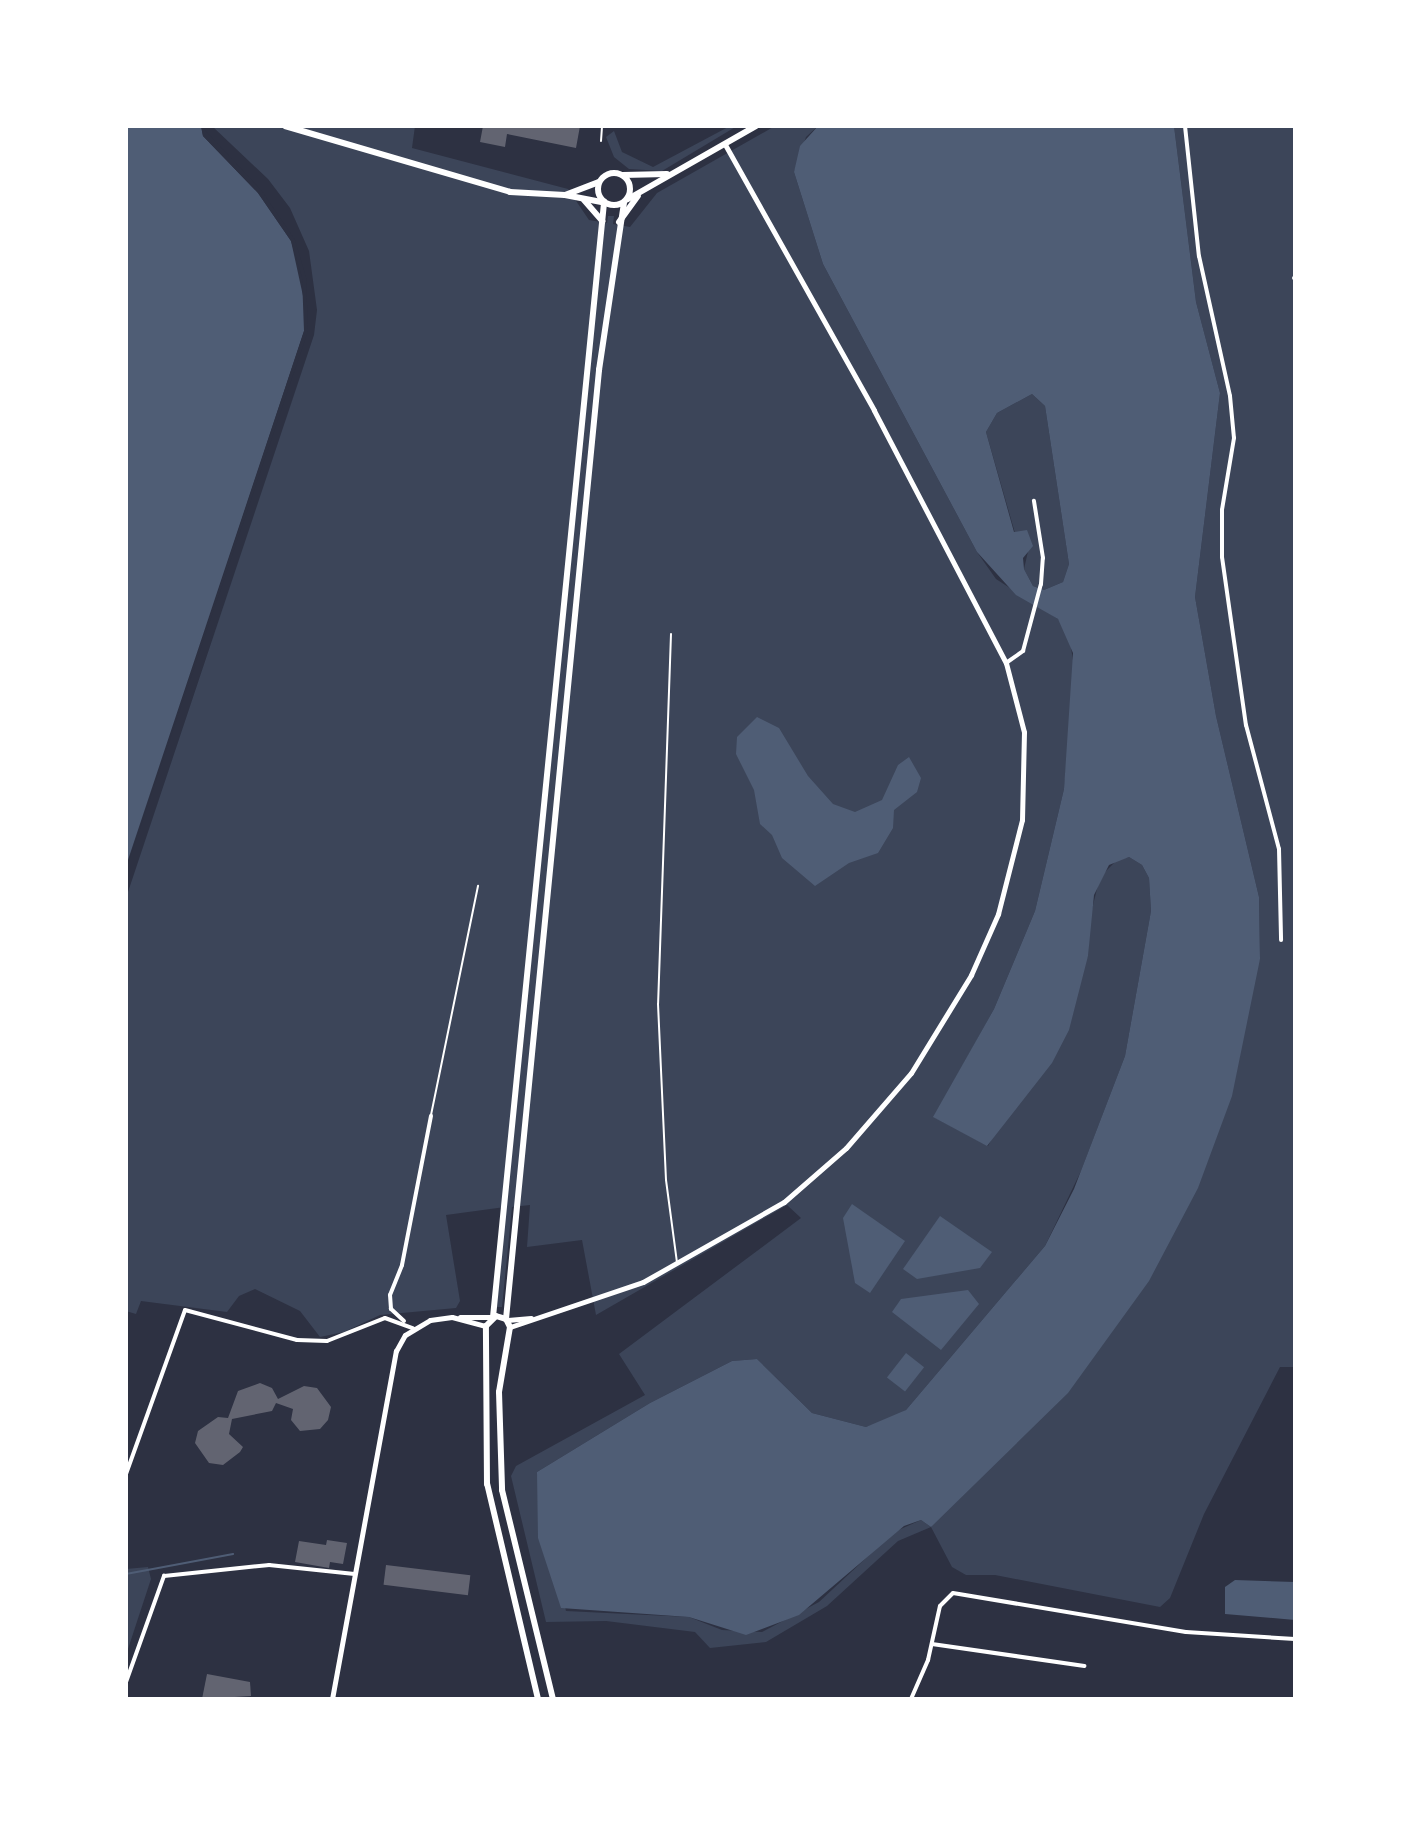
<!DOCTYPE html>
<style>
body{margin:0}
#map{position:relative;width:1421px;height:1825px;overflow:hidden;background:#2d3142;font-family:"Alegreya Sans",sans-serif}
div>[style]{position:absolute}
.green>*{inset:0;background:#3c4559}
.water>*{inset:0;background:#4f5d75;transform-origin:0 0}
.pier>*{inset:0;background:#2d3142}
.stream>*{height:2px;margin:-1px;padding:0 1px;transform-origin:1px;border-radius:1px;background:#4f5d75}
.building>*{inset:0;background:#626471;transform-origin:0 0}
.service>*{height:2px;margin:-1px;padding:0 1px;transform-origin:1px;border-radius:1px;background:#fff}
.minor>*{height:4px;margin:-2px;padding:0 2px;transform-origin:2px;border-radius:2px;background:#fff}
.tertiary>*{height:5px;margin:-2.5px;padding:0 2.5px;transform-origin:2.5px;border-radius:2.5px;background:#fff}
.secondary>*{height:6px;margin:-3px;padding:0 3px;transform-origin:3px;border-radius:3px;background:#fff}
.primary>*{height:6px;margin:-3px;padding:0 3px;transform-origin:3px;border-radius:3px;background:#fff}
.primary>.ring{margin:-3px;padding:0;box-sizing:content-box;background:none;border:6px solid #fff;border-radius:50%}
span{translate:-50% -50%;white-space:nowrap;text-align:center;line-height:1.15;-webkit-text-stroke:7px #fff;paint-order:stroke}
.frame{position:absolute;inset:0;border:128px solid #fff;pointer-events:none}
</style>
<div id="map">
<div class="green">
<div style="clip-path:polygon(212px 126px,415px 126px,412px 148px,568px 189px,589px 220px,607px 223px,608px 216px,614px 216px,613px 224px,630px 227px,657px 193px,775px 126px,818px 126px,806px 137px,794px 172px,823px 264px,977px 552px,996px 579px,1058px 619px,1069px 635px,1075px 673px,1064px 789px,1035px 911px,994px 1009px,934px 1117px,988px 1146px,1088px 956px,1089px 921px,1100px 877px,1117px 860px,1129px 857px,1142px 865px,1149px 878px,1151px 911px,1125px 1056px,1081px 1171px,1045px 1246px,906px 1410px,893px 1419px,866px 1427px,812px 1413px,757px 1359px,732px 1361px,650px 1403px,537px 1472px,566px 1611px,689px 1617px,722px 1630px,762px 1632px,819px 1602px,894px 1532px,921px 1520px,931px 1527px,1260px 959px,1259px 897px,1216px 716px,1195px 597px,1220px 393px,1196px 302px,1174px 126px,1295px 126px,1295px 1367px,1280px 1367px,1204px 1514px,1170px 1598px,1160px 1607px,995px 1575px,966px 1575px,952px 1567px,931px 1527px,898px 1541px,827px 1606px,766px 1642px,710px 1648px,695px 1632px,606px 1621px,546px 1622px,511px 1476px,516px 1466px,645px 1395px,619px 1354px,801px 1218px,787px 1205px,596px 1315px,582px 1240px,527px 1247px,530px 1205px,512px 1207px,502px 1307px,497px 1307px,505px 1207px,446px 1215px,460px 1301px,456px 1308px,380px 1315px,344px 1332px,320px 1337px,300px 1311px,255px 1289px,239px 1296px,227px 1312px,141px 1301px,136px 1314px,126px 1311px,126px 898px,314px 335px,317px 310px,309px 251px,290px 208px,268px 179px)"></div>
<div style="clip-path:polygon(730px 126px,737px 126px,662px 171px,629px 169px,614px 157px,606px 137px,614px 131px,622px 152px,653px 167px)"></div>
<div style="clip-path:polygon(1032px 394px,1045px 406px,1069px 564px,1063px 582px,1044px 590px,1033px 586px,1024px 569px,1029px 547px,1015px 533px,986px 432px,997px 413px)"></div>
<div style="clip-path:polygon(148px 1567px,151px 1579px,126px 1655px,126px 1569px)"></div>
</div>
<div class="water">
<div style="clip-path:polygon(126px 126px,201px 126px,203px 136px,258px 193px,291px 241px,305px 305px,304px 331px,126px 866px)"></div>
<div style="clip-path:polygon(evenodd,818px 126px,1174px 126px,1196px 302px,1220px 393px,1195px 597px,1216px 716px,1259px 897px,1260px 959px,1232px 1096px,1198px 1188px,1149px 1281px,1068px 1393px,931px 1527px,921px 1520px,904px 1526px,799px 1615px,746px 1635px,689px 1617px,561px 1608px,538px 1538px,537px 1472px,650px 1403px,732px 1361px,757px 1359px,812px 1413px,866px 1427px,906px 1410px,1045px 1246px,1074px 1189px,1125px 1056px,1151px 911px,1149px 878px,1142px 865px,1129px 857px,1109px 865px,1094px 895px,1088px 956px,1069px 1030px,1052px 1063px,987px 1146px,933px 1117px,994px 1009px,1035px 911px,1064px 789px,1073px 653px,1058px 619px,1016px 595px,977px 552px,823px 264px,794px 172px,800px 146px,818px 126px,1032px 394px,1045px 406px,1069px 564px,1063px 582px,1044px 590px,1033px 586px,1024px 569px,1023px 558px,1033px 546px,1027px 530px,1014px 532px,986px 432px,997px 413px,1032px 394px)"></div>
<div style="clip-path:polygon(757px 717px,779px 728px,808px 776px,833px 804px,855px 812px,882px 800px,898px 765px,909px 757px,921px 778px,917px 792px,894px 810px,893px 828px,878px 853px,849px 863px,815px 886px,782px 858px,772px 835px,760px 824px,754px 790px,736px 754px,737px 737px)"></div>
<div style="clip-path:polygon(852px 1204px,905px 1241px,870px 1293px,855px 1283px,843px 1218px)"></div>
<div style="clip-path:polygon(940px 1216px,992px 1252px,980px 1268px,917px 1279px,903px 1269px)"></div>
<div style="clip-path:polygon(968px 1290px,979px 1304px,941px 1350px,892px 1312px,901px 1299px)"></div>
<div style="left:906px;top:1353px;width:23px;height:31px;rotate:38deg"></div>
<div style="clip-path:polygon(1235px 1580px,1295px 1582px,1295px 1620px,1225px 1614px,1225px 1587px)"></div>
</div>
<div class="pier">
<div style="clip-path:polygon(201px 126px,262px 191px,295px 240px,306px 277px,308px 331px,126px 870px,304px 331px,302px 277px,291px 241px,258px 193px,203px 136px)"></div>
</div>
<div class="stream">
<div style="left:126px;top:1574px;width:109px;rotate:-10.6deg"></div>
</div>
<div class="building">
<div style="clip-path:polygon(483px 126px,580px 126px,576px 148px,507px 134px,505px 147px,480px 142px)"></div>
<div style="clip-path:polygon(260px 1383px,272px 1388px,278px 1399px,304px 1386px,317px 1388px,331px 1407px,328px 1420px,320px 1429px,300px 1431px,291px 1420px,293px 1409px,276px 1403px,272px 1411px,232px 1419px,229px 1434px,243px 1447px,240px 1452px,223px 1465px,209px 1463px,195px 1443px,198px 1431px,218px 1417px,228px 1418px,238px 1391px)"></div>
<div style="clip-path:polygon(327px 1540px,347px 1543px,343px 1564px,330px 1562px,329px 1568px,295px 1562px,299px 1541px,326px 1545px)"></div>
<div style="left:386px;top:1565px;width:85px;height:20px;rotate:7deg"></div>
<div style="clip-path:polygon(207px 1674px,250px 1682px,251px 1696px,202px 1699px)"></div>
</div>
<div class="service">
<div style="left:601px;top:141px;width:15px;rotate:-86deg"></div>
<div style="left:671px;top:634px;width:370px;rotate:92deg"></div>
<div style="left:658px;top:1004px;width:176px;rotate:87.4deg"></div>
<div style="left:666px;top:1180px;width:83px;rotate:82.4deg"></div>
<div style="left:431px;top:1115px;width:234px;rotate:-78.4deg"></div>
</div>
<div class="minor">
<div style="left:1185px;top:126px;width:131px;rotate:83.9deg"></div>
<div style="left:1199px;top:256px;width:143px;rotate:77.5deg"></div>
<div style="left:1230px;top:396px;width:42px;rotate:84.6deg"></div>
<div style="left:1234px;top:438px;width:73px;rotate:99.5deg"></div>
<div style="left:1222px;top:510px;width:47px;rotate:90deg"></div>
<div style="left:1222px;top:557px;width:170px;rotate:81.9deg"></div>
<div style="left:1246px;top:725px;width:128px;rotate:75.1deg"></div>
<div style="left:1279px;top:849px;width:91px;rotate:88.7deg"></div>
<div style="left:1294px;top:278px;width:1px"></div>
<div style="left:1006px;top:663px;width:21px;rotate:-35deg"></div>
<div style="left:1023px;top:651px;width:69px;rotate:-75deg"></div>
<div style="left:1041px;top:584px;width:26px;rotate:-86deg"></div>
<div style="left:1043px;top:558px;width:58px;rotate:-99deg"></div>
<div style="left:404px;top:1321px;width:18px;rotate:-137deg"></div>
<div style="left:391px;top:1309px;width:14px;rotate:-94deg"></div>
<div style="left:390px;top:1295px;width:32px;rotate:-68deg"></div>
<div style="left:402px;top:1265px;width:152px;rotate:-79deg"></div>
<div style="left:126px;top:1474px;width:174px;rotate:-70.2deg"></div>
<div style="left:185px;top:1310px;width:116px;rotate:15deg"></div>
<div style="left:297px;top:1340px;width:30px;rotate:2deg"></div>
<div style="left:327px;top:1341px;width:62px;rotate:-21.6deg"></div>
<div style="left:385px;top:1318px;width:30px;rotate:20deg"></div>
<div style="left:932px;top:1644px;width:154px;rotate:8.2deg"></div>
<div style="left:126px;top:1682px;width:113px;rotate:-70.3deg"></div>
<div style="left:164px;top:1576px;width:106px;rotate:-6deg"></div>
<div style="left:269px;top:1565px;width:86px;rotate:6deg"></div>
<div style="left:911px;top:1699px;width:43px;rotate:-66.4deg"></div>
<div style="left:928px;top:1660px;width:55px;rotate:-77.5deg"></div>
<div style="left:940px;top:1606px;width:18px;rotate:-45deg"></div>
<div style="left:953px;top:1593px;width:236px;rotate:9.5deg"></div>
<div style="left:1186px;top:1632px;width:109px;rotate:3.7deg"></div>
</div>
<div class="tertiary">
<div style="left:460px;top:1317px;width:32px"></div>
<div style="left:507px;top:1320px;width:24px;rotate:-5deg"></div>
<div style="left:510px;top:1327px;width:140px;rotate:-18.7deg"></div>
<div style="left:643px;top:1282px;width:162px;rotate:-29.6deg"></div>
<div style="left:784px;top:1202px;width:82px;rotate:-41.1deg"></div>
<div style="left:846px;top:1148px;width:99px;rotate:-49.1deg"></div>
<div style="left:911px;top:1073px;width:115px;rotate:-58.5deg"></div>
<div style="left:971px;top:975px;width:67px;rotate:-66.1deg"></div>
<div style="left:998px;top:914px;width:97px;rotate:-75.7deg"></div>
<div style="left:1022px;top:820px;width:88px;rotate:-88.7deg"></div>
<div style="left:1024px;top:732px;width:71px;rotate:-104.6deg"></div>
<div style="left:1006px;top:663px;width:285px;rotate:-117.6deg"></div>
<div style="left:874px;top:410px;width:305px;rotate:-119.3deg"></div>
<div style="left:332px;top:1699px;width:354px;rotate:-79.6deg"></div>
<div style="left:396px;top:1351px;width:18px;rotate:-61deg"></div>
<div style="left:405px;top:1335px;width:29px;rotate:-31deg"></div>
<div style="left:430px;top:1320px;width:22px;rotate:-8deg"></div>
<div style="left:452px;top:1317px;width:35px;rotate:15deg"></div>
</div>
<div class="secondary">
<div style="left:584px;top:200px;width:28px;rotate:49deg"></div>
<div style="left:493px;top:1317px;width:1121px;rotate:-84.31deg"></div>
<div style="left:506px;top:1319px;width:954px;rotate:-84.4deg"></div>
<div style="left:599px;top:370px;width:169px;rotate:-81.5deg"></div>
<div style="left:538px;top:1699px;width:221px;rotate:-103.3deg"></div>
<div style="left:487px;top:1484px;width:158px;rotate:-90.4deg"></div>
<div style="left:486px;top:1326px;width:14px;rotate:-45deg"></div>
<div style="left:496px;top:1316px;width:10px;rotate:17deg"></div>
<div style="left:506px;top:1319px;width:9px;rotate:63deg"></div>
<div style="left:510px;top:1327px;width:66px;rotate:99.6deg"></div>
<div style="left:499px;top:1392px;width:98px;rotate:88.2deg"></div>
<div style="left:502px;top:1490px;width:215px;rotate:76.3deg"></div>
</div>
<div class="primary">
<div style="left:285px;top:126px;width:234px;rotate:16.3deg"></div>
<div style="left:510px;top:192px;width:55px;rotate:3.1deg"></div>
<div style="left:565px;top:195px;width:36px;rotate:-21deg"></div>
<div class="ring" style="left:598px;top:173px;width:26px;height:26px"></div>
<div style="left:623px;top:175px;width:44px;rotate:-1.3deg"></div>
<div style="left:565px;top:195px;width:37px;rotate:11deg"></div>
<div style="left:628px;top:199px;width:147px;rotate:-29.7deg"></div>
<div style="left:619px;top:222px;width:32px;rotate:-54deg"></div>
</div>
<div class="frame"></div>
</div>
